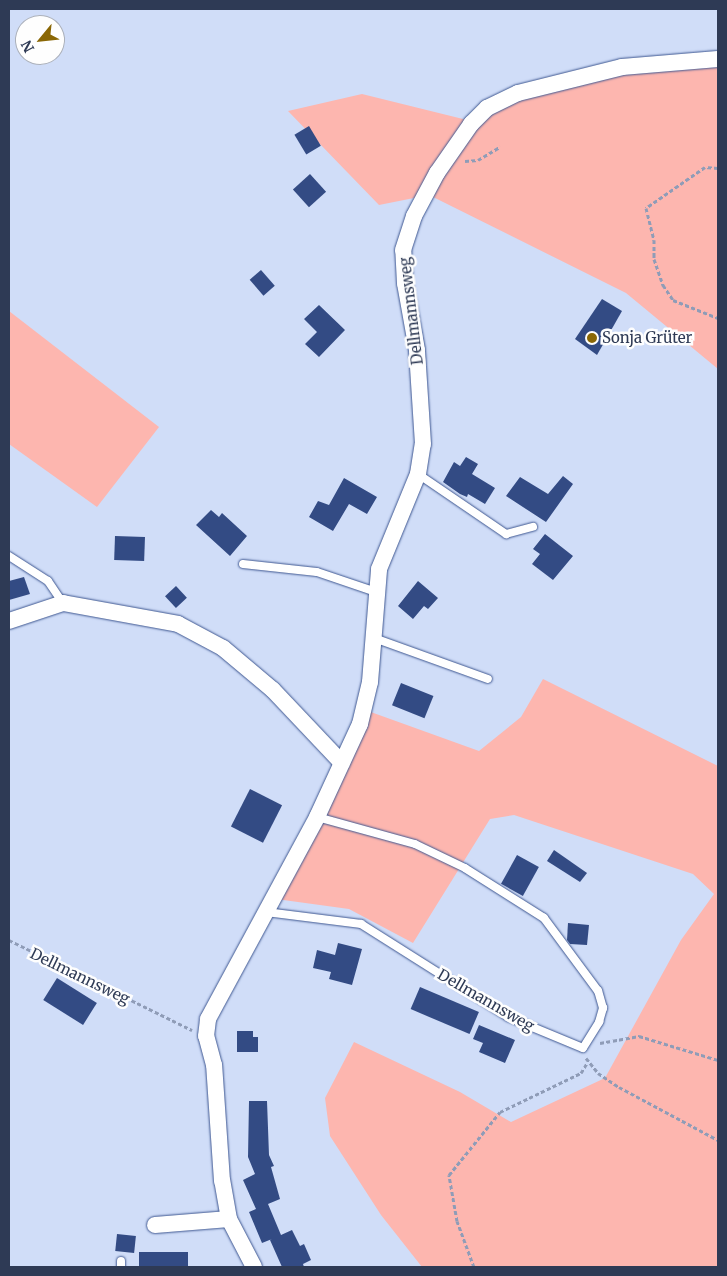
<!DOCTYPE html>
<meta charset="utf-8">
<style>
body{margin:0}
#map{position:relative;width:727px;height:1276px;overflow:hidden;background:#d0ddf8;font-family:Merriweather,serif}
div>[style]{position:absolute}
.green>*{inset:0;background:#fdb6af}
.building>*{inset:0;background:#334b84;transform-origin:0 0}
.path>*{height:3px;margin-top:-1.5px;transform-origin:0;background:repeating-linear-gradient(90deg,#8f9cb7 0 4px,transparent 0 6.5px)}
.roads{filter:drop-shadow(0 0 1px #3e5791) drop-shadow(0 0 1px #3e5791)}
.service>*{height:8px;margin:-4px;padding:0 4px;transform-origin:4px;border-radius:4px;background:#fff}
.minor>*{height:16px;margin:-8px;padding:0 8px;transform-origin:8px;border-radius:8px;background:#fff}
.dots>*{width:14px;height:14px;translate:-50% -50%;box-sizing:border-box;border:2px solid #fefefe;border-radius:50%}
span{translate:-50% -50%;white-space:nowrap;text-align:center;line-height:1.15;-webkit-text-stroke:5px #fefefe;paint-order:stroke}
.street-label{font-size:15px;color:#2e3a55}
.poi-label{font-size:15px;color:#2e3a55}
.left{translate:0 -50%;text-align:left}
.frame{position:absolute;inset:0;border:10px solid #2e3a55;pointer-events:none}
.north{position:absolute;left:15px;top:15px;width:50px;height:50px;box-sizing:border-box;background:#fefefe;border:1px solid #abb0ba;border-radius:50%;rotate:242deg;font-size:14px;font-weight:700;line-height:20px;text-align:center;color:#2e3a55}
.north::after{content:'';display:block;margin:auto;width:18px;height:22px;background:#8a6705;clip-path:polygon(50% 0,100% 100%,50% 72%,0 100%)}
</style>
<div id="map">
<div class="green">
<div style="clip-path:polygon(718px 61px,718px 369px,626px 293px,429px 195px,379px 205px,288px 111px,362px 94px,467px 120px,522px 96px,622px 69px)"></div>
<div style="clip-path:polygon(9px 311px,159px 427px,97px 507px,9px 444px)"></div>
<div style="clip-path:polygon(543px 679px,718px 766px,718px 1267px,422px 1267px,381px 1215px,330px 1136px,325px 1098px,354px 1042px,460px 1092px,511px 1122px,605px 1078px,681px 940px,714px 894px,693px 874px,514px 815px,490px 819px,413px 943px,349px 909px,276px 899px,368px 711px,479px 751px,521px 717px)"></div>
</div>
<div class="building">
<div style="left:309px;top:126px;width:23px;height:17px;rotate:59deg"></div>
<div style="left:310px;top:174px;width:24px;height:23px;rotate:48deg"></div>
<div style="left:261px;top:270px;width:21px;height:15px;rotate:49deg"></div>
<div style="clip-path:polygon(602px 299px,622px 311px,597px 355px,575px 339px)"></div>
<div style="clip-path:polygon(319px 305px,345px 330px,319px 357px,305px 344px,317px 332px,304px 319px)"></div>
<div style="clip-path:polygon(466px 457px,478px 464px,472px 474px,495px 488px,485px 504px,468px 494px,467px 497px,460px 494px,443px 482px,454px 462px,460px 466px)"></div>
<div style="clip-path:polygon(563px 476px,573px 484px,546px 522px,506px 496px,520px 477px,548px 494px)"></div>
<div style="clip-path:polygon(344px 478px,377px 497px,367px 514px,349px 504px,333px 531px,309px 517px,318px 501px,329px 505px)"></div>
<div style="clip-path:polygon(211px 510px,219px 517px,222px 513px,247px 536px,230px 556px,196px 525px)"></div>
<div style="clip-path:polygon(545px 534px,573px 556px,553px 580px,532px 564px,540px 554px,533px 549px)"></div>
<div style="left:115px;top:536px;width:30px;height:24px;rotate:2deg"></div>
<div style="clip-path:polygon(24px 577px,30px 594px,9px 600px,9px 581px)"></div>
<div style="clip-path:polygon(418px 581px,438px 598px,428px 609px,424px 606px,413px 619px,398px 606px)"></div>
<div style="left:176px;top:586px;width:16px;height:15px;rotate:47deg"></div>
<div style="left:401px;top:683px;width:35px;height:24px;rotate:22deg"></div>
<div style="left:250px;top:789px;width:36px;height:42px;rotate:27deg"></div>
<div style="clip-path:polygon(554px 850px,587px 873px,580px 882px,547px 861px)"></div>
<div style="left:517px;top:855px;width:25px;height:33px;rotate:29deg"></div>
<div style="clip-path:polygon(568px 923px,589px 925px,587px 945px,570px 944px,567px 940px)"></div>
<div style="clip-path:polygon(338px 943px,362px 949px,352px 985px,329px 979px,331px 972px,313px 968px,317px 950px,335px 955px)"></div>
<div style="left:57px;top:978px;width:47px;height:26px;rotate:32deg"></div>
<div style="left:420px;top:987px;width:64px;height:24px;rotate:23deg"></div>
<div style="clip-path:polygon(479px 1025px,515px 1040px,505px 1063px,479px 1052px,483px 1043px,473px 1039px)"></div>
<div style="clip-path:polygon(237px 1031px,253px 1031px,253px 1037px,258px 1037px,258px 1052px,237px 1052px)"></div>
<div style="clip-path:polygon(249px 1101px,267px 1101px,269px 1155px,274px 1166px,271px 1167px,280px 1199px,268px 1204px,281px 1235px,292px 1230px,300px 1246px,304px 1244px,311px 1260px,303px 1264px,304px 1267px,282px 1267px,270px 1240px,272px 1239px,262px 1243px,249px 1212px,256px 1209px,243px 1180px,255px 1174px,248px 1157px)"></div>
<div style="left:117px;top:1234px;width:19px;height:17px;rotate:6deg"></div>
<div style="left:188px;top:1252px;width:15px;height:49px;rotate:90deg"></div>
</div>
<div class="path">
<div style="left:465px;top:161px;width:13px;rotate:-4deg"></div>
<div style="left:478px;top:160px;width:26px;rotate:-31deg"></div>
<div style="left:718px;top:168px;width:13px;rotate:-176deg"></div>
<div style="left:705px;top:167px;width:72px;rotate:145.2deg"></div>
<div style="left:646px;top:208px;width:33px;rotate:76deg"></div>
<div style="left:654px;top:240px;width:19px;rotate:90deg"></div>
<div style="left:654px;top:259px;width:28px;rotate:71deg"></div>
<div style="left:663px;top:285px;width:18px;rotate:56deg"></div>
<div style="left:673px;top:300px;width:48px;rotate:21.8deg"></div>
<div style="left:9px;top:940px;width:204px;rotate:26.2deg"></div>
<div style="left:600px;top:1043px;width:40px;rotate:-10deg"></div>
<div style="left:639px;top:1036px;width:83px;rotate:16.9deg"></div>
<div style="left:586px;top:1058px;width:19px;rotate:51deg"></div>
<div style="left:598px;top:1073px;width:25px;rotate:34deg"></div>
<div style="left:619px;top:1087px;width:112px;rotate:28.2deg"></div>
<div style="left:474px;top:1267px;width:49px;rotate:-110.3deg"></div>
<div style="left:457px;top:1221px;width:47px;rotate:-99.9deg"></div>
<div style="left:449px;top:1175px;width:81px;rotate:-51deg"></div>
<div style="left:500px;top:1112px;width:90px;rotate:-25.7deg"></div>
<div style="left:581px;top:1073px;width:12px;rotate:-59deg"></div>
</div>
<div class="roads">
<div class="service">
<div style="left:418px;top:474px;width:107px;rotate:34.3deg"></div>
<div style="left:506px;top:534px;width:28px;rotate:-15deg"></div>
<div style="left:9px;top:556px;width:46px;rotate:32.7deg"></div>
<div style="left:48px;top:581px;width:27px;rotate:56deg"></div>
<div style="left:243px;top:564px;width:74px;rotate:6.2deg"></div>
<div style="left:317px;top:572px;width:62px;rotate:18.7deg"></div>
<div style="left:374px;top:638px;width:121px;rotate:19.8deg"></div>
<div style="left:266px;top:912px;width:96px;rotate:7.2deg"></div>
<div style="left:361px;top:924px;width:174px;rotate:32.3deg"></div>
<div style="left:508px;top:1017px;width:81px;rotate:22.5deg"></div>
<div style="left:583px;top:1048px;width:31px;rotate:-58deg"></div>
<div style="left:599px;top:1022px;width:15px;rotate:-74deg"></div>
<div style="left:603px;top:1008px;width:18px;rotate:-106deg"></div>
<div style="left:598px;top:991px;width:91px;rotate:-126.5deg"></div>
<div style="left:544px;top:918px;width:93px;rotate:-147.7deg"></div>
<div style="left:465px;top:868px;width:55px;rotate:-154.4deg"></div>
<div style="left:415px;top:844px;width:102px;rotate:-164.6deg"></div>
<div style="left:121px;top:1267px;width:6px;rotate:-90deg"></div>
</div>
<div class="minor">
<div style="left:9px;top:621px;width:57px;rotate:-18.4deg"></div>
<div style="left:63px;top:603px;width:117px;rotate:10.3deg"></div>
<div style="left:178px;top:624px;width:51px;rotate:28.1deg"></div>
<div style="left:223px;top:648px;width:65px;rotate:40deg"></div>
<div style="left:273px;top:690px;width:100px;rotate:46.6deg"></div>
<div style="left:155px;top:1225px;width:74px;rotate:-4.6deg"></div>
<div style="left:254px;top:1267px;width:54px;rotate:-117.5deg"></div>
<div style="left:229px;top:1219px;width:39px;rotate:-100deg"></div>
<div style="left:222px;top:1181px;width:116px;rotate:-93.9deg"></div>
<div style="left:214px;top:1065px;width:30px;rotate:-105deg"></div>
<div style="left:206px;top:1036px;width:17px;rotate:-83deg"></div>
<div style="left:208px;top:1019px;width:230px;rotate:-61.6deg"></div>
<div style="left:317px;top:817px;width:102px;rotate:-65.2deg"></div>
<div style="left:360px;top:724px;width:43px;rotate:-76.6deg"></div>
<div style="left:370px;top:682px;width:113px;rotate:-85.4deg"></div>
<div style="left:379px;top:569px;width:103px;rotate:-67.7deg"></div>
<div style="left:418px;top:474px;width:30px;rotate:-81deg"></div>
<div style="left:423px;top:444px;width:94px;rotate:-93.7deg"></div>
<div style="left:417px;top:350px;width:68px;rotate:-100.2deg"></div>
<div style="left:405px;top:283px;width:33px;rotate:-93deg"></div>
<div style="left:403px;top:250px;width:36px;rotate:-72deg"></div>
<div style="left:414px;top:216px;width:49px;rotate:-61.9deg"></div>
<div style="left:437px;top:173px;width:60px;rotate:-55.2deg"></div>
<div style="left:471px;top:124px;width:23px;rotate:-45deg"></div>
<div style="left:487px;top:108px;width:34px;rotate:-26deg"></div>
<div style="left:518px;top:93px;width:107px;rotate:-14deg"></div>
<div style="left:622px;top:67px;width:96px;rotate:-4.8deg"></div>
</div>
</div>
<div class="dots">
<div style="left:592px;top:338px;background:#8a6705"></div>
</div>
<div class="street-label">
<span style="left:411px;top:311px;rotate:-97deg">Dellmannsweg</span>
<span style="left:80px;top:976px;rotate:26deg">Dellmannsweg</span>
<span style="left:486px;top:1000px;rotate:30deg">Dellmannsweg</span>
</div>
<div class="poi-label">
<span class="left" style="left:602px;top:338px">Sonja Grüter</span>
</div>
<div class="frame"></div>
<div class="north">N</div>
</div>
